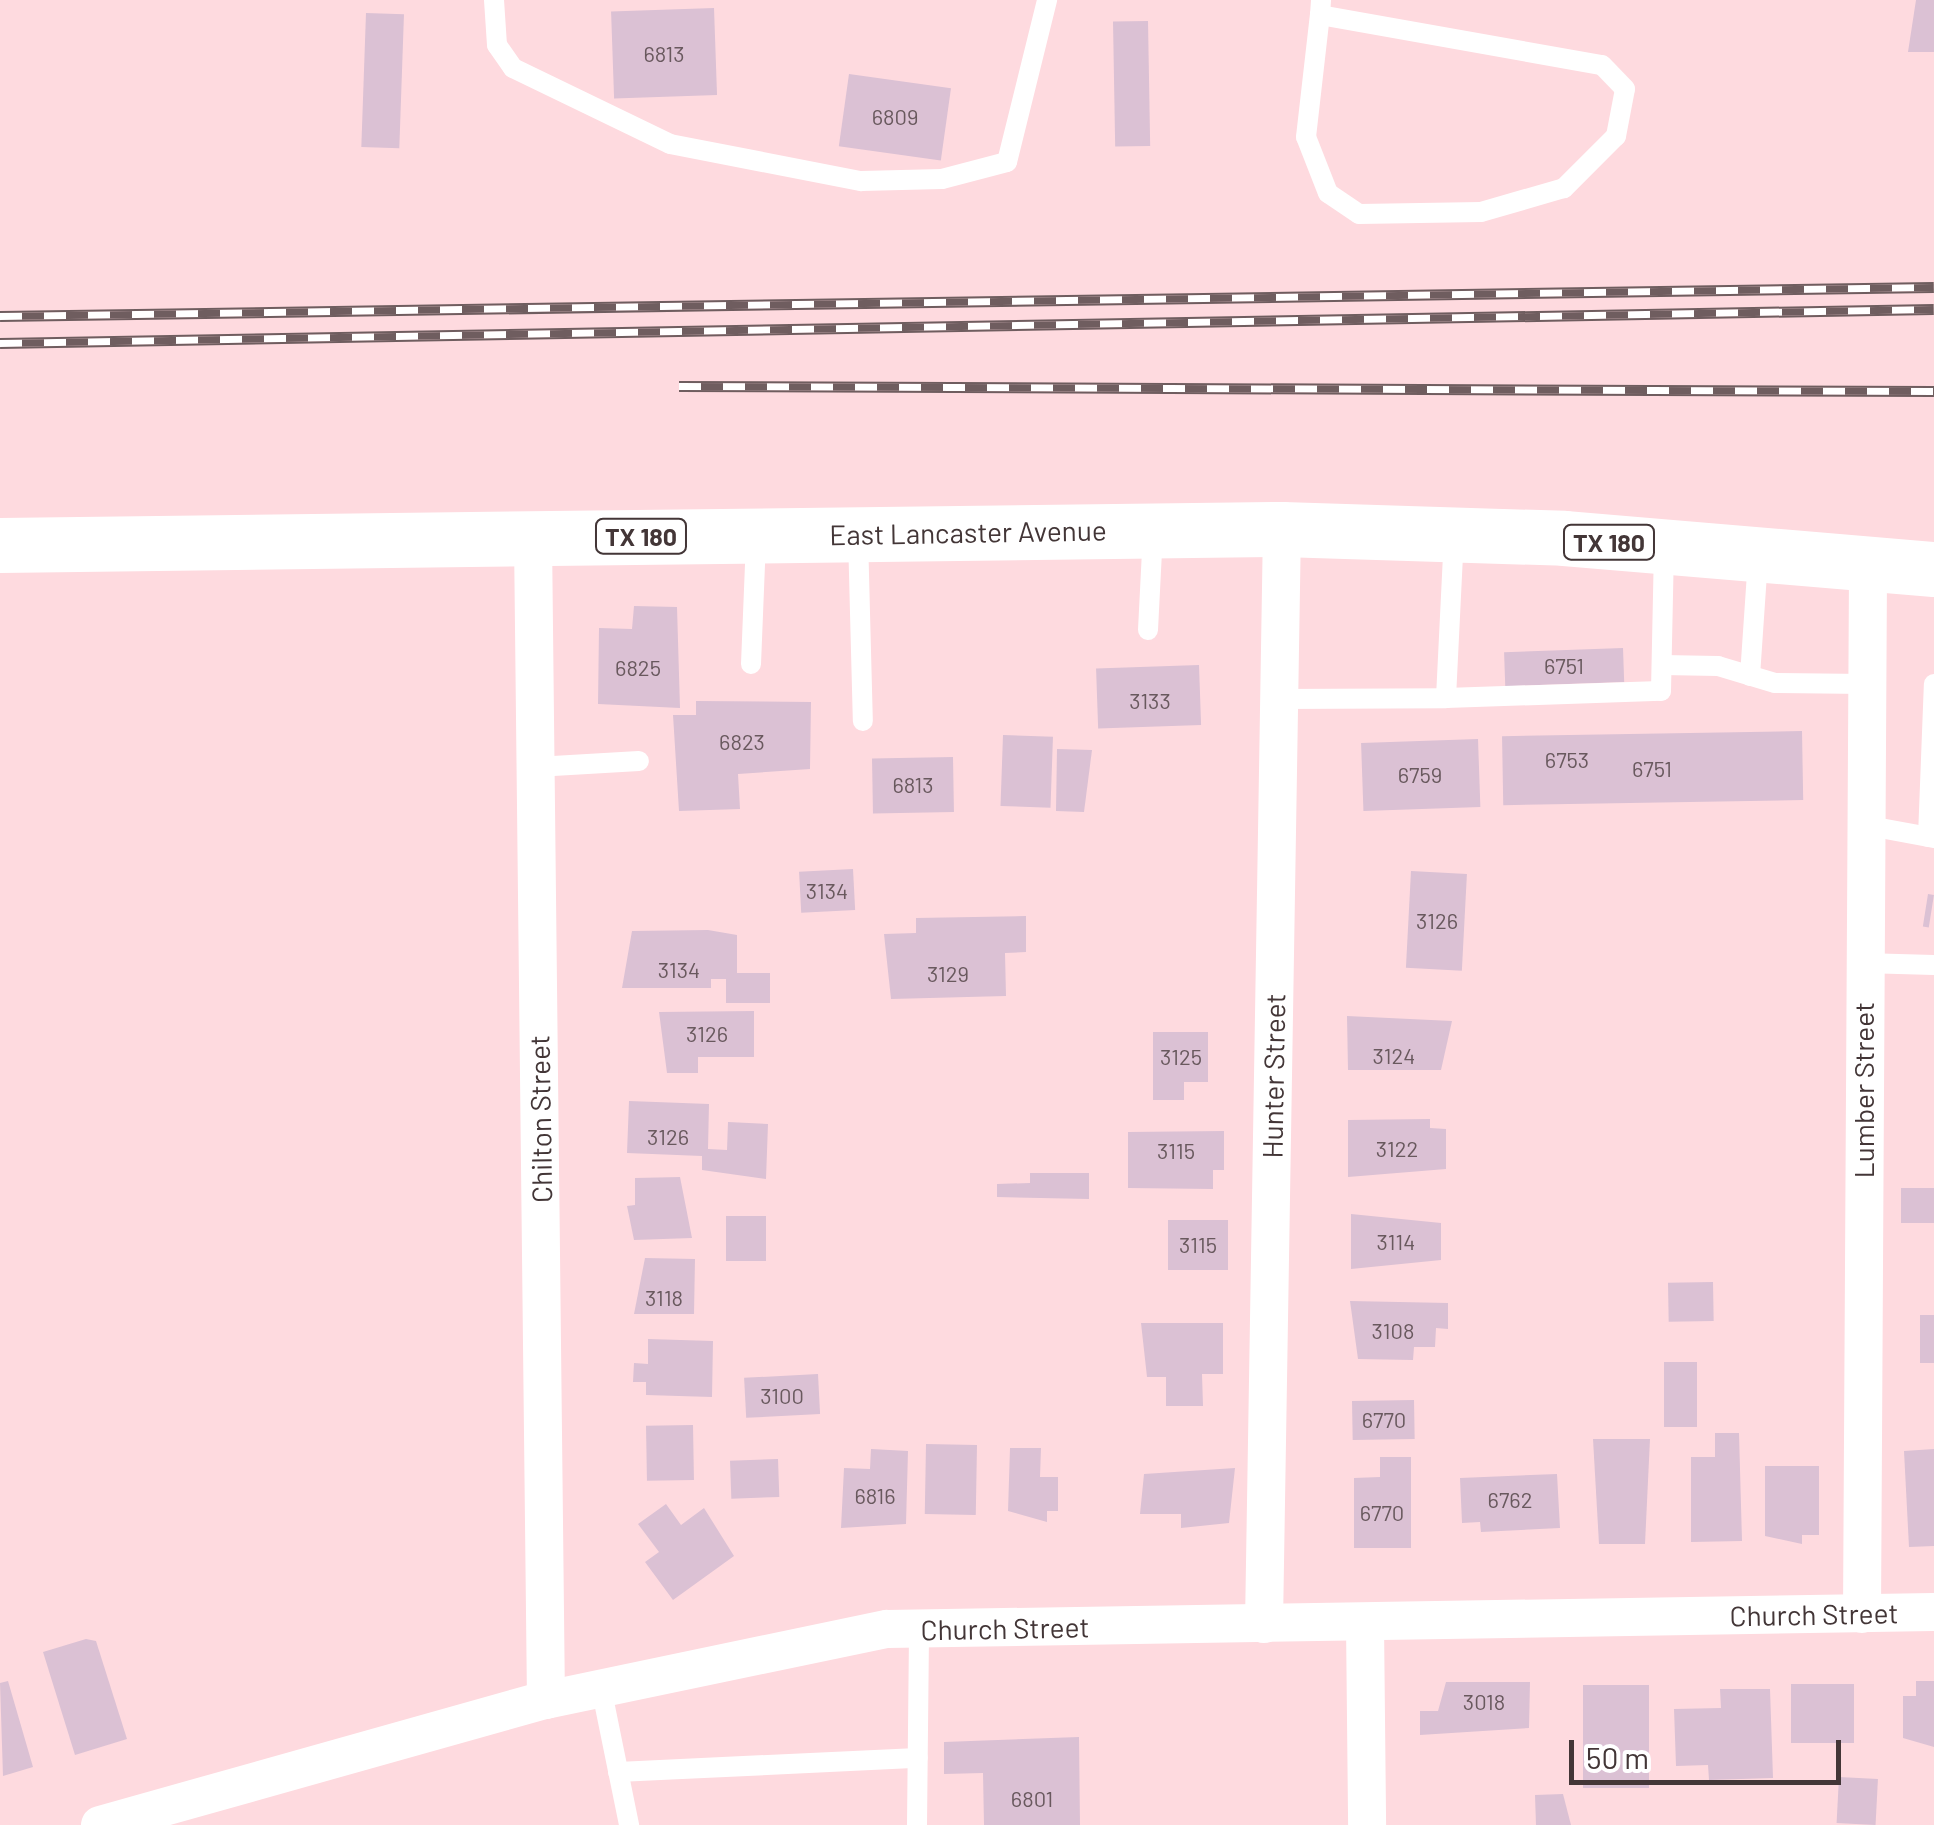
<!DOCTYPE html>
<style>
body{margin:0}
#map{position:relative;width:1934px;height:1825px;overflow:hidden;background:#fedadf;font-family:Barlow,sans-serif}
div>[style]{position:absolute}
.building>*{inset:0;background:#dbc1d4;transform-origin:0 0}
.lane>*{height:20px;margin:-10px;padding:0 10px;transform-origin:10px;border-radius:10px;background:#fff}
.street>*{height:38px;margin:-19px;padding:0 19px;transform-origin:19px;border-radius:19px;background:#fff}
.primary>*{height:55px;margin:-27.5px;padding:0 27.5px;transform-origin:27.5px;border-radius:27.5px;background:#fff}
.rail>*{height:11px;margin-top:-5.5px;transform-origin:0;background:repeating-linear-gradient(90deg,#fff 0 22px,#6f5d5f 0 44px);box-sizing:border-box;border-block:2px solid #6f5d5f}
span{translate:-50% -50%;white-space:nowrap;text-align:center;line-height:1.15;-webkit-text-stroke:8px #fff;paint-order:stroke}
.number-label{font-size:22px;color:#69595e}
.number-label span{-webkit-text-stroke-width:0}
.shield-label span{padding:2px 8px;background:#fff;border:2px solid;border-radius:8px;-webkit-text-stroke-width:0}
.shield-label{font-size:25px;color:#433637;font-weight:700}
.street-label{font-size:28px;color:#433637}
.scale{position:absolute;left:1569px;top:1740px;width:272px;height:45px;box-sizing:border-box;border:5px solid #433637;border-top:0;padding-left:12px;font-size:30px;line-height:35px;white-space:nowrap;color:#433637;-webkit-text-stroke:8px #fff;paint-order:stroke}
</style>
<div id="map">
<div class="building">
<div style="clip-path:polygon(1916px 0,1934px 0,1934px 52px,1908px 52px)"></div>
<div style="left:714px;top:8px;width:87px;height:103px;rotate:88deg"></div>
<div style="left:366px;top:13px;width:38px;height:134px;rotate:2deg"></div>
<div style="left:1148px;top:21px;width:125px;height:35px;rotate:89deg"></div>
<div style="left:849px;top:74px;width:103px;height:73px;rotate:8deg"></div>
<div style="clip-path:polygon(634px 606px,677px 607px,680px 708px,598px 704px,599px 628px,632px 629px)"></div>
<div style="left:1623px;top:648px;width:34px;height:119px;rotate:88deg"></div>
<div style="left:1199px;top:665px;width:60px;height:103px;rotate:88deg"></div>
<div style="clip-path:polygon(696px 701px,811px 702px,810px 769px,738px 774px,740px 809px,679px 811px,673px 715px,696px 715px)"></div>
<div style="left:1802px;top:731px;width:69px;height:300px;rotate:89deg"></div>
<div style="left:1003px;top:735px;width:50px;height:71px;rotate:2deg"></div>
<div style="left:1478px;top:739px;width:68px;height:117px;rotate:88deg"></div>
<div style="clip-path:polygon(1057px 749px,1092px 750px,1084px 812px,1056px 811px)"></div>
<div style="left:953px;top:757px;width:55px;height:81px;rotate:89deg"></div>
<div style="left:853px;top:869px;width:41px;height:54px;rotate:87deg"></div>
<div style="left:1411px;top:871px;width:56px;height:97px;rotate:3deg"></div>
<div style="left:1928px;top:894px;width:6px;height:33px;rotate:9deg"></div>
<div style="clip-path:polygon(1026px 916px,1026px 952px,1005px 953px,1006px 996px,891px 999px,884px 934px,916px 933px,916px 918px)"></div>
<div style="clip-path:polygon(708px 930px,737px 935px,737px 973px,770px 973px,770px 1003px,726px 1003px,726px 979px,711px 979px,711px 988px,622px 988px,632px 931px)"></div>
<div style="clip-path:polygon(754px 1011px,754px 1057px,698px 1057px,698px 1073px,667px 1073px,659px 1012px)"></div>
<div style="clip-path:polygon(1347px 1016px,1452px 1021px,1441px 1070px,1348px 1070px)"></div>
<div style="clip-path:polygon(1153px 1032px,1208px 1032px,1208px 1082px,1184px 1082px,1184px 1100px,1153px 1100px)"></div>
<div style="clip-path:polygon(629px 1101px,709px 1104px,708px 1149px,727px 1150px,728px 1122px,768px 1124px,766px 1179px,702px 1170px,702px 1156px,627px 1153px)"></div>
<div style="clip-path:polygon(1430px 1119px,1430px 1128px,1446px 1129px,1446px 1169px,1348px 1177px,1348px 1120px)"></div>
<div style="clip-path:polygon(1224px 1131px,1224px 1170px,1213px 1170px,1213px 1189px,1128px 1188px,1128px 1132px)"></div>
<div style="clip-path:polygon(1030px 1173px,1089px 1173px,1089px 1199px,997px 1197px,997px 1184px,1030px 1183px)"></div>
<div style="clip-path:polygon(680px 1177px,692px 1238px,634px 1240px,627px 1206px,635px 1205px,635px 1178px)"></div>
<div style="left:1934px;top:1188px;width:35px;height:33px;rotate:90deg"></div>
<div style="clip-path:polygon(1351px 1214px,1441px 1223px,1441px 1260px,1351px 1269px)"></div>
<div style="left:726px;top:1216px;width:40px;height:45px"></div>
<div style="left:1168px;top:1220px;width:60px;height:50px"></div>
<div style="clip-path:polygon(645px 1258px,695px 1259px,694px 1314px,634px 1314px)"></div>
<div style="left:1713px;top:1282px;width:39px;height:45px;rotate:89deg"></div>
<div style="clip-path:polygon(1350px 1301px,1448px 1303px,1448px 1329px,1436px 1328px,1435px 1347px,1414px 1347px,1413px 1360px,1358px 1359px)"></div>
<div style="left:1920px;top:1315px;width:14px;height:48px"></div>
<div style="clip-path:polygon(1141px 1323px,1223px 1323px,1223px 1374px,1202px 1374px,1203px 1406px,1166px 1406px,1166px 1377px,1147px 1377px)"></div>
<div style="clip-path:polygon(648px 1339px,713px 1341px,712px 1397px,646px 1395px,646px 1382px,633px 1382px,634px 1363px,648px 1364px)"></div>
<div style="left:1664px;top:1362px;width:33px;height:65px"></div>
<div style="left:818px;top:1374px;width:40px;height:74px;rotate:87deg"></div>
<div style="left:1414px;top:1400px;width:39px;height:62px;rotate:89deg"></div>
<div style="left:693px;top:1425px;width:55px;height:47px;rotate:89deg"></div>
<div style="clip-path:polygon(1715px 1433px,1739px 1433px,1742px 1541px,1691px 1542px,1691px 1457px,1715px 1457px)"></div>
<div style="clip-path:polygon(1593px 1439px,1650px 1439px,1645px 1544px,1599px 1544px)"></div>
<div style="left:926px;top:1444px;width:51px;height:70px;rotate:1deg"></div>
<div style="clip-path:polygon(1010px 1448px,1041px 1448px,1040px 1477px,1058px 1477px,1058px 1511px,1047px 1511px,1047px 1522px,1008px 1511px)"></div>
<div style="clip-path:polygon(871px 1449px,908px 1451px,906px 1524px,841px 1528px,844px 1468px,870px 1469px)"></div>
<div style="clip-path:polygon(1934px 1449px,1934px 1546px,1909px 1547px,1904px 1451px)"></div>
<div style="clip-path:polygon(1380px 1457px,1411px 1457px,1411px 1548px,1354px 1548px,1354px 1478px,1380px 1477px)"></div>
<div style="left:778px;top:1459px;width:38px;height:48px;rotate:88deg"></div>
<div style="clip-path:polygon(1765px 1466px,1819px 1466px,1819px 1535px,1802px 1535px,1802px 1544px,1765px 1536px)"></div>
<div style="clip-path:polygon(1235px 1468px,1229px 1523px,1181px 1528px,1181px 1514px,1140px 1514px,1144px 1474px)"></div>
<div style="clip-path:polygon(1557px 1474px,1560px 1528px,1481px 1532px,1480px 1522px,1462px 1523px,1460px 1478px)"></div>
<div style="clip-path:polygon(666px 1504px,681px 1525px,704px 1508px,734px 1556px,673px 1600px,645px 1562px,659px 1552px,638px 1524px)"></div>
<div style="clip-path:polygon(86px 1639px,96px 1641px,127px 1739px,75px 1755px,43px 1652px)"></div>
<div style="clip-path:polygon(8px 1681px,33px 1767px,3px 1776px,0 1683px)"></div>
<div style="clip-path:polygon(1916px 1681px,1934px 1681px,1934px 1747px,1903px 1738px,1903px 1696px,1916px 1696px)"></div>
<div style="clip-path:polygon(1446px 1682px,1530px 1682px,1529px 1728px,1420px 1735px,1420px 1711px,1438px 1711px)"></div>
<div style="left:1854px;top:1684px;width:59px;height:63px;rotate:90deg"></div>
<div style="left:1583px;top:1685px;width:66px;height:103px"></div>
<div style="clip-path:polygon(1720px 1689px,1770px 1689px,1773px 1778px,1709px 1780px,1708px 1765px,1676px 1766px,1674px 1709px,1721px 1708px)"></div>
<div style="clip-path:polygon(1079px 1737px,1080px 1825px,984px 1825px,983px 1773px,944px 1774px,944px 1742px)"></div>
<div style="left:1839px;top:1777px;width:39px;height:46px;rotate:3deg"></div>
<div style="clip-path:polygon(1563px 1794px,1571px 1825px,1536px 1825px,1535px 1795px)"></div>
</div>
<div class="lane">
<div style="left:494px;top:0;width:45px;rotate:86.2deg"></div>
<div style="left:497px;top:45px;width:28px;rotate:55deg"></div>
<div style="left:513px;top:68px;width:174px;rotate:25.8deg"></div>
<div style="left:670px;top:144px;width:195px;rotate:11deg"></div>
<div style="left:861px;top:181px;width:81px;rotate:-1.4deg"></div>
<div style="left:942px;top:179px;width:67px;rotate:-14.7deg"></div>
<div style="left:1007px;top:162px;width:167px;rotate:-76.1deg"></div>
<div style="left:1320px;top:15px;width:286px;rotate:10.1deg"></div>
<div style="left:1602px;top:65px;width:33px;rotate:46deg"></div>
<div style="left:1625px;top:89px;width:48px;rotate:100.8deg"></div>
<div style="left:1616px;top:136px;width:74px;rotate:135deg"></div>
<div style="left:1564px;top:188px;width:86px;rotate:163.9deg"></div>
<div style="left:1481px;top:212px;width:122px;rotate:179.1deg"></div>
<div style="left:1359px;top:214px;width:37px;rotate:-146deg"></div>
<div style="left:1328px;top:193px;width:60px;rotate:-111.4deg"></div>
<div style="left:1306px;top:137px;width:123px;rotate:-83.5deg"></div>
<div style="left:1320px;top:15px;width:15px;rotate:-86deg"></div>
<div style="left:858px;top:536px;width:185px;rotate:88.5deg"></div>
<div style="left:1148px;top:630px;width:98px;rotate:-87.1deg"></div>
<div style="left:751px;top:664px;width:127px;rotate:-87.7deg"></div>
<div style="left:1662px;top:665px;width:56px;rotate:1deg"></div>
<div style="left:1718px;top:666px;width:59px;rotate:16.6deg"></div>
<div style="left:1775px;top:683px;width:91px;rotate:0.6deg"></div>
<div style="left:1750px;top:676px;width:118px;rotate:-86.1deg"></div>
<div style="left:1446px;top:698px;width:215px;rotate:-1.9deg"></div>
<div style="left:1661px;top:691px;width:142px;rotate:-88.8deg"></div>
<div style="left:1279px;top:699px;width:167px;rotate:-0.3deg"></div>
<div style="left:1446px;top:698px;width:161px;rotate:-87.2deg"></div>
<div style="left:536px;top:767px;width:103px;rotate:-3.3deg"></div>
<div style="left:1864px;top:825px;width:71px;rotate:10.5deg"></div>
<div style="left:1928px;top:837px;width:153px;rotate:-87.8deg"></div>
<div style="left:1863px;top:963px;width:71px;rotate:1.6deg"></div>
<div style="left:601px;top:1687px;width:141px;rotate:78.5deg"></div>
<div style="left:618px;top:1772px;width:300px;rotate:-2.7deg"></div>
<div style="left:917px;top:1825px;width:196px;rotate:-89.4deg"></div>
</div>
<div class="street">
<div style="left:533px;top:538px;width:1162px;rotate:89.36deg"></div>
<div style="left:1862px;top:1614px;width:1048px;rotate:-89.67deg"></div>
<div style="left:1365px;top:1623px;width:202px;rotate:89.4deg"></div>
<div style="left:1264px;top:1624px;width:1095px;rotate:-89.06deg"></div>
<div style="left:100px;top:1825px;width:463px;rotate:-15.7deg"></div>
<div style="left:546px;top:1700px;width:348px;rotate:-11.8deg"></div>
<div style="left:887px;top:1629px;width:1047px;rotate:-0.93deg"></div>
</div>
<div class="primary">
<div style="left:0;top:545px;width:1282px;rotate:-0.72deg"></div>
<div style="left:1282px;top:529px;width:282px;rotate:1.8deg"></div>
<div style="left:1564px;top:538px;width:371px;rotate:4.8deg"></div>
</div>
<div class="rail">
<div style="left:0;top:316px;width:1934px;rotate:-0.86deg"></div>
<div style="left:0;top:343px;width:1934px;rotate:-1.01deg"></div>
<div style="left:679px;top:386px;width:1255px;rotate:0.23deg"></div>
</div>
<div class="number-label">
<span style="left:664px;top:54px">6813</span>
<span style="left:895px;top:117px">6809</span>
<span style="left:1564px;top:666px">6751</span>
<span style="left:638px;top:668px">6825</span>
<span style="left:1150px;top:701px">3133</span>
<span style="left:742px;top:742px">6823</span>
<span style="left:1567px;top:760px">6753</span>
<span style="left:1652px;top:769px">6751</span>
<span style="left:1420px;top:775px">6759</span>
<span style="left:913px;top:785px">6813</span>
<span style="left:827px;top:891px">3134</span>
<span style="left:1437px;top:921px">3126</span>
<span style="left:679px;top:970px">3134</span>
<span style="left:948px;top:974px">3129</span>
<span style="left:707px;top:1034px">3126</span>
<span style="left:1394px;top:1056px">3124</span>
<span style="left:1181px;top:1057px">3125</span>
<span style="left:668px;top:1137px">3126</span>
<span style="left:1397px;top:1149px">3122</span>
<span style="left:1176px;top:1151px">3115</span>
<span style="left:1396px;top:1242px">3114</span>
<span style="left:1198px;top:1245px">3115</span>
<span style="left:664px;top:1298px">3118</span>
<span style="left:1393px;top:1331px">3108</span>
<span style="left:782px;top:1396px">3100</span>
<span style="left:1384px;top:1420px">6770</span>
<span style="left:875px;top:1496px">6816</span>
<span style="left:1510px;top:1500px">6762</span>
<span style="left:1382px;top:1513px">6770</span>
<span style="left:1484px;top:1702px">3018</span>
<span style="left:1032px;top:1799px">6801</span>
</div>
<div class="shield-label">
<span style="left:641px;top:536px">TX 180</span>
<span style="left:1609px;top:542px">TX 180</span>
</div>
<div class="street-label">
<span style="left:968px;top:532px;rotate:-1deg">East Lancaster Avenue</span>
<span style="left:1273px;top:1076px;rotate:-89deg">Hunter Street</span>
<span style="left:1863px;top:1090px;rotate:-90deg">Lumber Street</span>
<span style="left:540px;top:1119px;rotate:-91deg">Chilton Street</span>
<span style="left:1814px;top:1614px;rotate:-1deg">Church Street</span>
<span style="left:1005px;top:1628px;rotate:-1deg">Church Street</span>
</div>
<div class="scale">50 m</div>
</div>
